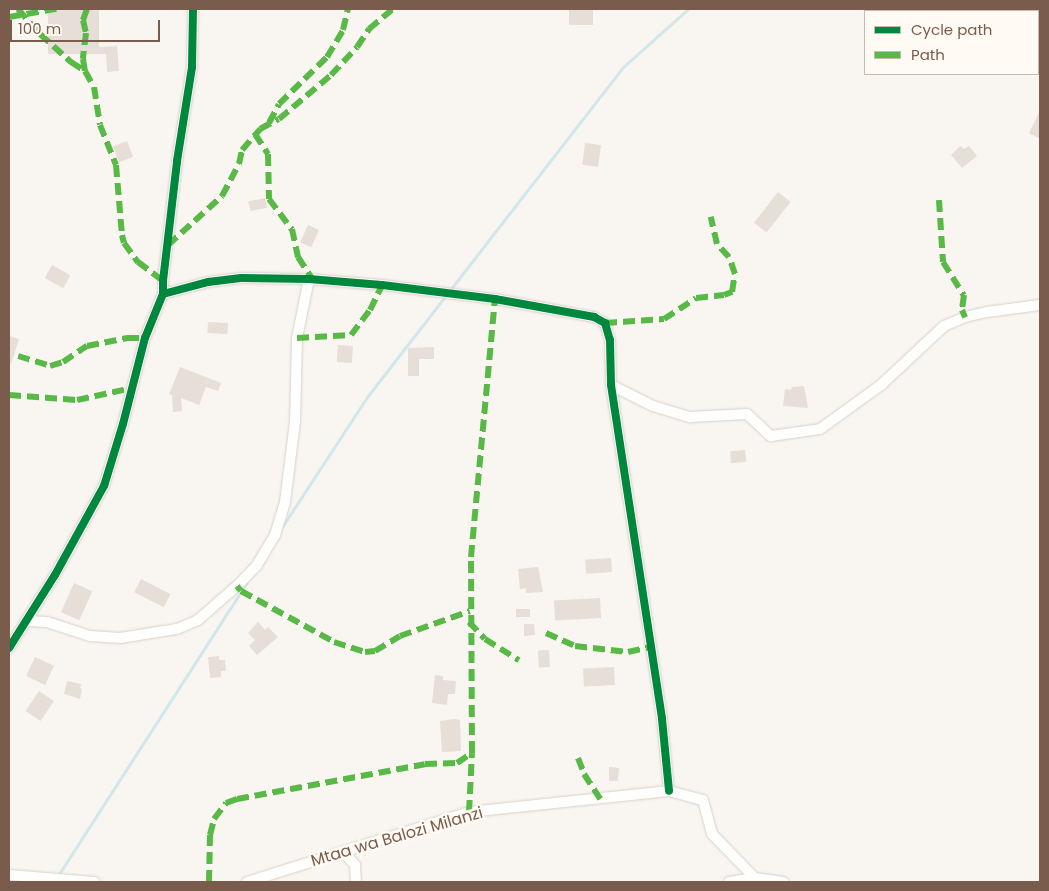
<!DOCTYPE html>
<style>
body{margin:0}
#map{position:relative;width:1049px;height:891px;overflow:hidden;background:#f9f5f0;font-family:Poppins,sans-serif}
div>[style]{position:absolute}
.stream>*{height:3px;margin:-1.5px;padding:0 1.5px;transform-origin:1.5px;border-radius:1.5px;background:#d0e8ea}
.building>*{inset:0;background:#e6ded7;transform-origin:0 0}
.roads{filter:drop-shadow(0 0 1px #d7d1cb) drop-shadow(0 0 1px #d7d1cb)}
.minor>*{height:10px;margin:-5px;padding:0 5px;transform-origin:5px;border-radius:5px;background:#fefefd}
.quiet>*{height:6px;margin-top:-3px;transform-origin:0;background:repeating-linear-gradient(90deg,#58b947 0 12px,transparent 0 18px)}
.cycleway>*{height:8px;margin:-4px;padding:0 4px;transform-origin:4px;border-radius:4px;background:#00873e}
span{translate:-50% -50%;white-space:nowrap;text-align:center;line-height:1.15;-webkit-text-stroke:5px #fffaf3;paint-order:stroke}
.street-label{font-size:16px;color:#7a5c4d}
.frame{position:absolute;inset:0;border:10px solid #7a5c4d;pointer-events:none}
.legend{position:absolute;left:864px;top:10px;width:175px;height:65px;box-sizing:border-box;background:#fffaf3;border:1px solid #cabbb1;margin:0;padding:6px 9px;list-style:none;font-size:15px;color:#7a5c4d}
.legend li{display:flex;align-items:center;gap:10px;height:25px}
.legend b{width:25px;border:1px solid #cabbb1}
.scale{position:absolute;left:10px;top:20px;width:150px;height:22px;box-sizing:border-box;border:2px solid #7a5c4d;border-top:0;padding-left:6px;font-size:15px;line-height:18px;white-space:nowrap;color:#7a5c4d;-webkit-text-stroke:4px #fffaf3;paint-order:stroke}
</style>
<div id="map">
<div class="stream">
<div style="left:280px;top:530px;width:159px;rotate:-56.8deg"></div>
<div style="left:367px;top:397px;width:416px;rotate:-52.2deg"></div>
<div style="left:622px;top:68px;width:89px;rotate:-41.8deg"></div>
<div style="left:57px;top:877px;width:351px;rotate:-57.2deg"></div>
</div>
<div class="building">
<div style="clip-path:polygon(48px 9px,99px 9px,99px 47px,117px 46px,119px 71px,107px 72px,106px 54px,48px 54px)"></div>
<div style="left:569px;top:9px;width:24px;height:16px"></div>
<div style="clip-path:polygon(1040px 111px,1040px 139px,1029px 133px)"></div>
<div style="left:127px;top:141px;width:17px;height:15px;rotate:69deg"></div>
<div style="left:585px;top:143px;width:16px;height:22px;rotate:7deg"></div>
<div style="clip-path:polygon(960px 146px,964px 149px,969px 146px,977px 156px,962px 168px,951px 155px)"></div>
<div style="left:778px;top:192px;width:16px;height:39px;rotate:38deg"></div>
<div style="left:265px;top:198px;width:10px;height:17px;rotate:79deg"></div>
<div style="left:308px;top:225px;width:12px;height:19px;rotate:24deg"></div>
<div style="left:52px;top:265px;width:21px;height:15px;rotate:29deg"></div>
<div style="left:208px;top:322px;width:20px;height:11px;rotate:3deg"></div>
<div style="clip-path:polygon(9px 336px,19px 339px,11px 364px,9px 364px)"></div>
<div style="left:338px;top:345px;width:15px;height:17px;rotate:4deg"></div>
<div style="clip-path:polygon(434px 347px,434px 359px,419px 359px,419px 376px,408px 376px,408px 348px)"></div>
<div style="clip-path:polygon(180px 367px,221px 383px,218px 391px,206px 387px,199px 405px,181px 398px,182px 411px,173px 412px,172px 395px,169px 394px)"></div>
<div style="clip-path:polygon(804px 386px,808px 408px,783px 406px,785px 389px,791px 390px,792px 387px)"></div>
<div style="left:745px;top:450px;width:12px;height:15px;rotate:85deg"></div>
<div style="left:611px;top:558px;width:14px;height:26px;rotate:86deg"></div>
<div style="clip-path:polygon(538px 567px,543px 592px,526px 593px,526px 588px,520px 589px,518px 569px)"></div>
<div style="left:141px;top:579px;width:33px;height:15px;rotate:27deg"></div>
<div style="left:74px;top:583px;width:20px;height:32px;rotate:24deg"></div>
<div style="left:600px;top:598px;width:20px;height:46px;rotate:87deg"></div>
<div style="left:530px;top:609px;width:8px;height:14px;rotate:90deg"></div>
<div style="clip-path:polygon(258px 622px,265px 630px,268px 627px,278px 637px,257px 655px,249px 646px,255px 640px,248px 633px)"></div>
<div style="clip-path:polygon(524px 624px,534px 624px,535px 635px,524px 636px)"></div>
<div style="left:549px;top:650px;width:17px;height:11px;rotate:87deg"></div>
<div style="clip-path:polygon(219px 656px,219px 660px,225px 660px,226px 671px,221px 671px,221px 677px,210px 678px,208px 657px)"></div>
<div style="left:35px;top:657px;width:21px;height:21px;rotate:25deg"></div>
<div style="left:614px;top:667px;width:18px;height:31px;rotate:87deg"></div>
<div style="clip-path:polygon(435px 675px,443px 676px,443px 680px,456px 681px,455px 694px,448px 694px,447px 705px,432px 703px)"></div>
<div style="clip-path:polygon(67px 681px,81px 684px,80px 688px,82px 689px,80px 699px,64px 694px)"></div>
<div style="left:39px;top:691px;width:18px;height:24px;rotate:34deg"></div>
<div style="clip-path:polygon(455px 719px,460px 720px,461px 751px,442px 752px,440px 721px)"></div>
<div style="clip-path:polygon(609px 767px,619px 768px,618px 781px,609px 781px)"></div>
</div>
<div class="roads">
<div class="minor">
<div style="left:163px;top:294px;width:47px;rotate:-14.9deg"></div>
<div style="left:208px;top:282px;width:33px;rotate:-7deg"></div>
<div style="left:241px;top:278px;width:68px;rotate:0.8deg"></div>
<div style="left:309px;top:279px;width:73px;rotate:4.7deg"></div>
<div style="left:382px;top:285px;width:114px;rotate:7.1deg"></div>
<div style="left:495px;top:299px;width:101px;rotate:10.3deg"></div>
<div style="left:594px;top:317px;width:13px;rotate:29deg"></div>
<div style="left:605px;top:323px;width:18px;rotate:74deg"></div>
<div style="left:610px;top:340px;width:45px;rotate:88.7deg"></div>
<div style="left:611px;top:385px;width:338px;rotate:81.3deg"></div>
<div style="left:662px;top:719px;width:72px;rotate:84.4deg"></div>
<div style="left:611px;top:385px;width:47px;rotate:26.6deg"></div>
<div style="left:653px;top:406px;width:39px;rotate:17deg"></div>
<div style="left:690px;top:417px;width:57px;rotate:-3deg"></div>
<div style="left:747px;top:414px;width:33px;rotate:43deg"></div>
<div style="left:771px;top:436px;width:49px;rotate:-8.1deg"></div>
<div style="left:820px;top:429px;width:75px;rotate:-35.8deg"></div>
<div style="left:881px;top:385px;width:86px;rotate:-43.1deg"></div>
<div style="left:944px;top:326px;width:23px;rotate:-23deg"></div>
<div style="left:965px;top:317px;width:23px;rotate:-13deg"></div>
<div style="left:987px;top:312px;width:53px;rotate:-7.5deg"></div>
<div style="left:26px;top:621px;width:21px;rotate:3deg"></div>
<div style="left:47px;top:622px;width:45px;rotate:18deg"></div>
<div style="left:90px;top:636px;width:30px;rotate:4deg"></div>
<div style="left:120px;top:638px;width:58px;rotate:-9deg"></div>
<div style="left:177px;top:629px;width:23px;rotate:-23deg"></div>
<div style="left:198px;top:620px;width:52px;rotate:-41.1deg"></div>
<div style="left:237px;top:586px;width:29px;rotate:-46deg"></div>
<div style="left:257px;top:565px;width:35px;rotate:-59deg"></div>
<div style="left:275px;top:535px;width:34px;rotate:-73deg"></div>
<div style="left:285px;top:502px;width:81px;rotate:-82.9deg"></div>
<div style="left:295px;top:422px;width:84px;rotate:-88.6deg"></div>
<div style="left:297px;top:338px;width:60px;rotate:-78.5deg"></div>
<div style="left:9px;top:648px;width:86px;rotate:-57.8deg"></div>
<div style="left:55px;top:575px;width:102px;rotate:-61.2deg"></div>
<div style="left:104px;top:486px;width:65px;rotate:-73deg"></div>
<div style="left:123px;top:424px;width:89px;rotate:-75.7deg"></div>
<div style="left:145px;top:338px;width:48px;rotate:-67.8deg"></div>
<div style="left:163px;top:294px;width:13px;rotate:-90deg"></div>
<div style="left:163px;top:281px;width:121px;rotate:-83.3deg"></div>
<div style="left:177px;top:161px;width:95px;rotate:-80.9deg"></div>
<div style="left:192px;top:67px;width:58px;rotate:-89deg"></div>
<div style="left:343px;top:852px;width:18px;rotate:47deg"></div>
<div style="left:355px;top:865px;width:17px;rotate:87deg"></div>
<div style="left:9px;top:875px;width:86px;rotate:4.7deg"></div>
<div style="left:247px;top:882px;width:233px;rotate:-17.5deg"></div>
<div style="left:469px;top:812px;width:201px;rotate:-6deg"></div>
<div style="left:669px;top:791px;width:35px;rotate:15deg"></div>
<div style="left:703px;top:800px;width:35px;rotate:75deg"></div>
<div style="left:712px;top:834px;width:62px;rotate:45.7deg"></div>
<div style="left:729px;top:882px;width:26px;rotate:-9deg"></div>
<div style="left:755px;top:878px;width:29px;rotate:8deg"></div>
</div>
</div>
<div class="quiet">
<div style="left:18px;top:9px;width:33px;rotate:49deg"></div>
<div style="left:40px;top:34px;width:42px;rotate:42.1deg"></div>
<div style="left:71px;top:62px;width:17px;rotate:33deg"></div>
<div style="left:87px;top:9px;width:12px;rotate:110deg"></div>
<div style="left:83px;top:20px;width:13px;rotate:77deg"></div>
<div style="left:86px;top:33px;width:26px;rotate:97deg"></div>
<div style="left:83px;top:59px;width:12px;rotate:81deg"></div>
<div style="left:85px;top:71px;width:18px;rotate:61deg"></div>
<div style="left:94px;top:87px;width:38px;rotate:81deg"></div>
<div style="left:100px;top:125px;width:43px;rotate:68.2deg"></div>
<div style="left:116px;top:165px;width:70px;rotate:85.1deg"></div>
<div style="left:122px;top:235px;width:8px;rotate:76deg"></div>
<div style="left:124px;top:243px;width:24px;rotate:54deg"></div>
<div style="left:138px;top:262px;width:31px;rotate:37deg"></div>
<div style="left:9px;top:17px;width:48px;rotate:-9.7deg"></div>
<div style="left:269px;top:123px;width:21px;rotate:-62deg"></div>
<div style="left:279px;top:104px;width:67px;rotate:-44.4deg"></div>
<div style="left:327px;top:57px;width:31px;rotate:-59deg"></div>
<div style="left:343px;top:30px;width:22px;rotate:-77deg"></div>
<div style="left:255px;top:134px;width:24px;rotate:57deg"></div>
<div style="left:268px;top:154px;width:45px;rotate:88.7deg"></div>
<div style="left:269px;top:199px;width:38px;rotate:53deg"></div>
<div style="left:292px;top:229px;width:29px;rotate:78deg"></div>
<div style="left:298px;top:257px;width:27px;rotate:57deg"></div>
<div style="left:939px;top:200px;width:62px;rotate:86.3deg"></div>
<div style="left:943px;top:262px;width:39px;rotate:58deg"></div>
<div style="left:964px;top:295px;width:15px;rotate:98deg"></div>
<div style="left:962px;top:310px;width:8px;rotate:67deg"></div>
<div style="left:168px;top:245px;width:73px;rotate:-42.2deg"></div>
<div style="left:222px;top:196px;width:36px;rotate:-62deg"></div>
<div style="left:239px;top:164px;width:14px;rotate:-78deg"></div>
<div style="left:242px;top:150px;width:28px;rotate:-49deg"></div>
<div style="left:260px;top:129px;width:21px;rotate:-28deg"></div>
<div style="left:279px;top:119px;width:68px;rotate:-40.2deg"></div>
<div style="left:331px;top:75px;width:38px;rotate:-47deg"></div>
<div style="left:357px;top:47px;width:22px;rotate:-56deg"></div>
<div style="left:369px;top:29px;width:31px;rotate:-40deg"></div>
<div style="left:605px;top:323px;width:59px;rotate:-3.9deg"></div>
<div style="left:664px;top:319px;width:38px;rotate:-33deg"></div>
<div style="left:696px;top:298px;width:28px;rotate:-6deg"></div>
<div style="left:724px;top:295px;width:9px;rotate:-21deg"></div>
<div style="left:732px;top:292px;width:18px;rotate:-81deg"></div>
<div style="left:735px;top:274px;width:18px;rotate:-109deg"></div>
<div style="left:729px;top:257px;width:18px;rotate:-133deg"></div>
<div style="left:717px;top:244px;width:28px;rotate:-103deg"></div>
<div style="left:297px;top:338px;width:54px;rotate:-3.2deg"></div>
<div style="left:351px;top:335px;width:31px;rotate:-53deg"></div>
<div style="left:370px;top:310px;width:28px;rotate:-64deg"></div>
<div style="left:18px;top:356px;width:34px;rotate:17deg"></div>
<div style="left:50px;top:366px;width:14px;rotate:-17deg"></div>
<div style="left:63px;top:362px;width:29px;rotate:-34deg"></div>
<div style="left:87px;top:346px;width:41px;rotate:-11.3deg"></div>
<div style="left:127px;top:338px;width:18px"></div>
<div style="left:9px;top:395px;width:68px;rotate:4.2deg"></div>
<div style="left:77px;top:400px;width:56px;rotate:-12.3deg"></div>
<div style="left:237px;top:586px;width:6px;rotate:51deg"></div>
<div style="left:241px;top:591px;width:106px;rotate:28.7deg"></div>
<div style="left:334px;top:642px;width:33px;rotate:18deg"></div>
<div style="left:365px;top:652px;width:10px;rotate:-6deg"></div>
<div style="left:375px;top:651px;width:29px;rotate:-31deg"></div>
<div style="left:400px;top:636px;width:74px;rotate:-19.7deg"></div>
<div style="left:469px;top:622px;width:23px;rotate:47deg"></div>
<div style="left:485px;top:639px;width:40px;rotate:32deg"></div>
<div style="left:546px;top:633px;width:32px;rotate:24deg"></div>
<div style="left:575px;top:646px;width:53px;rotate:6.5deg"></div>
<div style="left:628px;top:652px;width:22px;rotate:-13deg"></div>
<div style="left:578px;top:758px;width:17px;rotate:69deg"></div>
<div style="left:584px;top:774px;width:30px;rotate:57deg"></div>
<div style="left:469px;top:812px;width:59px;rotate:-87.1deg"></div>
<div style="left:472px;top:753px;width:196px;rotate:-90.3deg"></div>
<div style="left:471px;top:557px;width:259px;rotate:-84.7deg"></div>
<div style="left:209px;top:882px;width:47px;rotate:-88.8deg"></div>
<div style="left:210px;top:835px;width:16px;rotate:-76deg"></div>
<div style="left:214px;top:819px;width:20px;rotate:-53deg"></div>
<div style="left:226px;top:803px;width:12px;rotate:-20deg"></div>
<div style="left:237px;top:799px;width:191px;rotate:-10.5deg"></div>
<div style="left:425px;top:764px;width:32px;rotate:-2deg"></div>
<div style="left:457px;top:763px;width:18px;rotate:-34deg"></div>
</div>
<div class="cycleway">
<div style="left:163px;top:294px;width:47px;rotate:-14.9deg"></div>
<div style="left:208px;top:282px;width:33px;rotate:-7deg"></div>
<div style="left:241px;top:278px;width:68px;rotate:0.8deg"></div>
<div style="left:309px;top:279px;width:73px;rotate:4.7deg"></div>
<div style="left:382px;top:285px;width:114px;rotate:7.1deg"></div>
<div style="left:495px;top:299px;width:101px;rotate:10.3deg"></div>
<div style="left:594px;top:317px;width:13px;rotate:29deg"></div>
<div style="left:605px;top:323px;width:18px;rotate:74deg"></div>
<div style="left:610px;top:340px;width:45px;rotate:88.7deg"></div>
<div style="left:611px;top:385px;width:338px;rotate:81.3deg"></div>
<div style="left:662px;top:719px;width:72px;rotate:84.4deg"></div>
<div style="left:9px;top:648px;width:86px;rotate:-57.8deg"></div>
<div style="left:55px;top:575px;width:102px;rotate:-61.2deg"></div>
<div style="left:104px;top:486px;width:65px;rotate:-73deg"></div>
<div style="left:123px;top:424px;width:89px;rotate:-75.7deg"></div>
<div style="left:145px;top:338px;width:48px;rotate:-67.8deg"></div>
<div style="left:163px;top:294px;width:13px;rotate:-90deg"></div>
<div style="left:163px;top:281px;width:121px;rotate:-83.3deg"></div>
<div style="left:177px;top:161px;width:95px;rotate:-80.9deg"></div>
<div style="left:192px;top:67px;width:58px;rotate:-89deg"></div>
</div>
<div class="street-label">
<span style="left:397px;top:837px;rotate:-16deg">Mtaa wa Balozi Milanzi</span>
</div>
<div class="frame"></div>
<ul class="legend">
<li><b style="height:6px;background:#00873e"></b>Cycle path</li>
<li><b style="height:6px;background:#58b947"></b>Path</li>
</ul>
<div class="scale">100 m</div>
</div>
